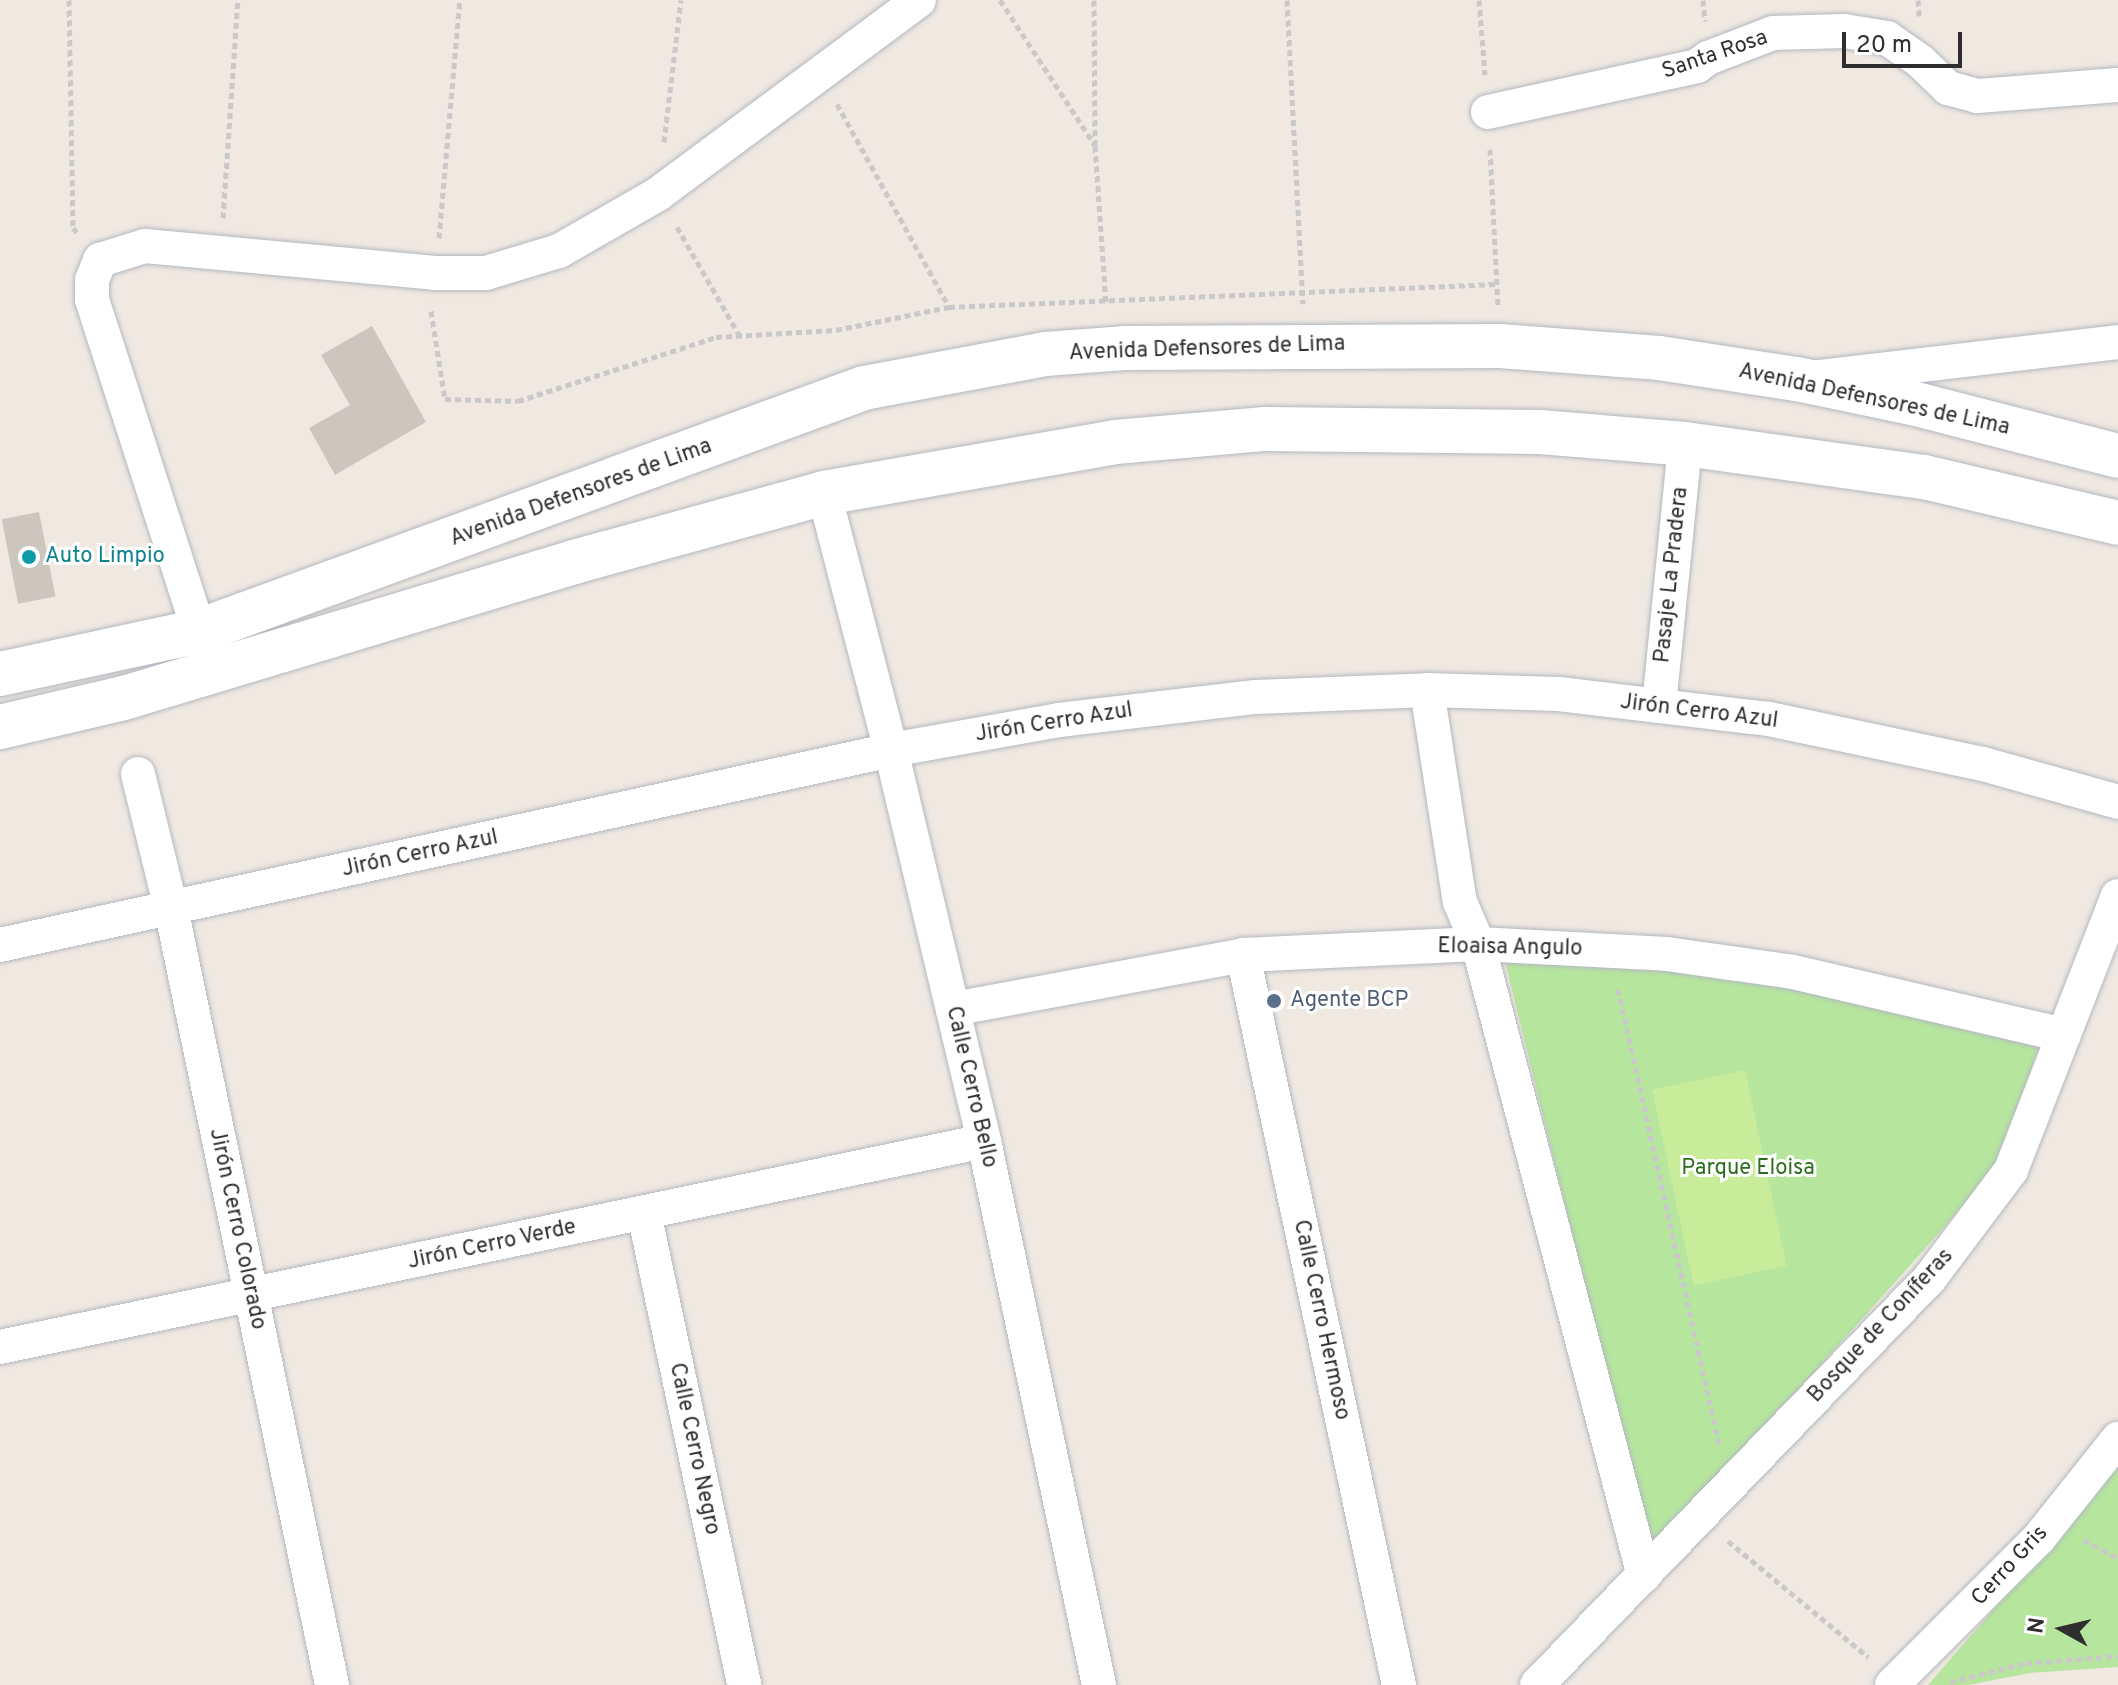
<!DOCTYPE html>
<meta charset="utf-8">
<style>
body{margin:0}
#map{position:relative;width:2118px;height:1685px;overflow:hidden;background:#efe9e1;font-family:Overpass,sans-serif}
div>[style]{position:absolute}
.green>*{inset:0;background:#b6e59e}
.pitch>*{inset:0;background:#c9ec9a;transform-origin:0 0}
.building>*{inset:0;background:#cbc7bf;transform-origin:0 0}
.path>*{height:5px;margin-top:-2.5px;transform-origin:0;background:repeating-linear-gradient(90deg,#c9c9c9 0 6px,transparent 0 10px)}
.roads{filter:drop-shadow(0 0 2px #b4b7c1) drop-shadow(0 0 2px #b4b7c1)}
.street>*{height:34px;margin:-17px;padding:0 17px;transform-origin:17px;border-radius:17px;background:#fff}
.secondary>*{height:44px;margin:-22px;padding:0 22px;transform-origin:22px;border-radius:22px;background:#fff}
.dots>*{width:22px;height:22px;translate:-50% -50%;box-sizing:border-box;border:4px solid #fff;border-radius:50%}
span{translate:-50% -50%;white-space:nowrap;text-align:center;line-height:1.15;-webkit-text-stroke:6px #fff;paint-order:stroke}
.street-label{font-size:22px;color:#2e2e2e}
.culture-label{font-size:22px;color:#0d838f}
.left{translate:0 -50%;text-align:left}
.service-label{font-size:22px;color:#4e5e75}
.park-label{font-size:22px;color:#2c6e1b}
.north{position:absolute;left:2022px;top:1589px;width:80px;height:80px;-webkit-text-stroke:6px #fff;paint-order:stroke;rotate:278deg;font-size:22px;font-weight:700;line-height:32px;text-align:center;color:#2e2e2e}
.north::after{content:'';display:block;margin:auto;width:28px;height:36px;background:#2e2e2e;clip-path:polygon(50% 0,100% 100%,50% 72%,0 100%)}
.scale{position:absolute;left:1842px;top:32px;width:120px;height:36px;box-sizing:border-box;border:4px solid #2e2e2e;border-top:0;padding-left:10px;font-size:24px;line-height:28px;white-space:nowrap;color:#2e2e2e;-webkit-text-stroke:6px #fff;paint-order:stroke}
</style>
<div id="map">
<div class="green">
<div style="clip-path:polygon(1505px 961px,1685px 969px,1858px 1000px,2039px 1047px,1996px 1169px,1651px 1555px)"></div>
<div style="clip-path:polygon(2118px 1466px,2118px 1667px,2030px 1673px,1968px 1685px,1928px 1685px)"></div>
</div>
<div class="pitch">
<div style="left:1745px;top:1070px;width:200px;height:95px;rotate:78deg"></div>
</div>
<div class="building">
<div style="clip-path:polygon(372px 326px,426px 422px,335px 475px,309px 428px,350px 405px,321px 355px)"></div>
<div style="left:39px;top:512px;width:86px;height:38px;rotate:79deg"></div>
</div>
<div class="path">
<div style="left:69px;top:0;width:228px;rotate:89deg"></div>
<div style="left:73px;top:228px;width:6px;rotate:45deg"></div>
<div style="left:1000px;top:0;width:173px;rotate:56.8deg"></div>
<div style="left:1094px;top:0;width:146px;rotate:89.6deg"></div>
<div style="left:1095px;top:146px;width:156px;rotate:86deg"></div>
<div style="left:1287px;top:0;width:304px;rotate:87deg"></div>
<div style="left:1479px;top:0;width:75px;rotate:85.4deg"></div>
<div style="left:1703px;top:0;width:21px;rotate:85deg"></div>
<div style="left:1918px;top:0;width:16px;rotate:86deg"></div>
<div style="left:837px;top:104px;width:232px;rotate:61.1deg"></div>
<div style="left:664px;top:142px;width:143px;rotate:-83.2deg"></div>
<div style="left:1490px;top:149px;width:157px;rotate:87.1deg"></div>
<div style="left:223px;top:218px;width:219px;rotate:-86.1deg"></div>
<div style="left:677px;top:227px;width:125px;rotate:60.1deg"></div>
<div style="left:439px;top:238px;width:239px;rotate:-85deg"></div>
<div style="left:431px;top:311px;width:89px;rotate:81deg"></div>
<div style="left:445px;top:399px;width:73px;rotate:1.6deg"></div>
<div style="left:518px;top:401px;width:208px;rotate:-17.9deg"></div>
<div style="left:716px;top:337px;width:120px;rotate:-3.3deg"></div>
<div style="left:836px;top:330px;width:115px;rotate:-11.5deg"></div>
<div style="left:949px;top:307px;width:548px;rotate:-2.4deg"></div>
<div style="left:1618px;top:989px;width:466px;rotate:77.5deg"></div>
<div style="left:2084px;top:1540px;width:39px;rotate:29deg"></div>
<div style="left:1728px;top:1541px;width:182px;rotate:39.6deg"></div>
<div style="left:1950px;top:1682px;width:78px;rotate:-14deg"></div>
<div style="left:2026px;top:1663px;width:92px;rotate:-4.4deg"></div>
</div>
<div class="roads">
<div class="street">
<div style="left:1488px;top:112px;width:214px;rotate:-12.4deg"></div>
<div style="left:1697px;top:66px;width:14px;rotate:-36deg"></div>
<div style="left:1708px;top:58px;width:70px;rotate:-21deg"></div>
<div style="left:1773px;top:33px;width:71px;rotate:-1.6deg"></div>
<div style="left:1844px;top:31px;width:44px;rotate:9.2deg"></div>
<div style="left:1887px;top:38px;width:40px;rotate:34.9deg"></div>
<div style="left:1920px;top:61px;width:39px;rotate:44deg"></div>
<div style="left:1948px;top:88px;width:30px;rotate:15deg"></div>
<div style="left:1977px;top:96px;width:141px;rotate:-4.5deg"></div>
<div style="left:1820px;top:377px;width:300px;rotate:-6.7deg"></div>
<div style="left:824px;top:493px;width:266px;rotate:75.4deg"></div>
<div style="left:891px;top:750px;width:402px;rotate:76.6deg"></div>
<div style="left:984px;top:1141px;width:556px;rotate:78.06deg"></div>
<div style="left:199px;top:631px;width:348px;rotate:-107.9deg"></div>
<div style="left:92px;top:300px;width:20px;rotate:-90deg"></div>
<div style="left:92px;top:280px;width:22px;rotate:-68deg"></div>
<div style="left:100px;top:260px;width:47px;rotate:-17.3deg"></div>
<div style="left:145px;top:246px;width:291px;rotate:5.3deg"></div>
<div style="left:435px;top:273px;width:51px"></div>
<div style="left:486px;top:273px;width:76px;rotate:-16.8deg"></div>
<div style="left:559px;top:251px;width:114px;rotate:-29.9deg"></div>
<div style="left:658px;top:194px;width:325px;rotate:-36.6deg"></div>
<div style="left:1427px;top:690px;width:215px;rotate:81.2deg"></div>
<div style="left:1460px;top:902px;width:46px;rotate:66.8deg"></div>
<div style="left:1478px;top:944px;width:653px;rotate:75.28deg"></div>
<div style="left:1659px;top:706px;width:263px;rotate:-84.3deg"></div>
<div style="left:138px;top:774px;width:138px;rotate:76.2deg"></div>
<div style="left:171px;top:908px;width:794px;rotate:78.29deg"></div>
<div style="left:0;top:945px;width:912px;rotate:-12.34deg"></div>
<div style="left:891px;top:750px;width:171px;rotate:-10.1deg"></div>
<div style="left:1059px;top:720px;width:198px;rotate:-6.7deg"></div>
<div style="left:1256px;top:697px;width:171px;rotate:-2.3deg"></div>
<div style="left:1427px;top:690px;width:132px;rotate:1.7deg"></div>
<div style="left:1559px;top:694px;width:211px;rotate:6.8deg"></div>
<div style="left:1769px;top:719px;width:219px;rotate:11.9deg"></div>
<div style="left:1983px;top:764px;width:140px;rotate:15.7deg"></div>
<div style="left:1243px;top:955px;width:746px;rotate:77.94deg"></div>
<div style="left:953px;top:1009px;width:295px;rotate:-10.5deg"></div>
<div style="left:1243px;top:955px;width:235px;rotate:-2.7deg"></div>
<div style="left:1478px;top:944px;width:189px;rotate:3deg"></div>
<div style="left:1667px;top:954px;width:127px;rotate:8.1deg"></div>
<div style="left:1793px;top:972px;width:278px;rotate:13.1deg"></div>
<div style="left:644px;top:1213px;width:482px;rotate:78deg"></div>
<div style="left:0;top:1347px;width:1005px;rotate:-11.82deg"></div>
<div style="left:1537px;top:1685px;width:566px;rotate:-46deg"></div>
<div style="left:1930px;top:1278px;width:135px;rotate:-53.1deg"></div>
<div style="left:2011px;top:1170px;width:294px;rotate:-68.7deg"></div>
<div style="left:1892px;top:1685px;width:208px;rotate:-45deg"></div>
<div style="left:2039px;top:1538px;width:127px;rotate:-51.4deg"></div>
</div>
<div class="secondary">
<div style="left:0;top:674px;width:204px;rotate:-12.2deg"></div>
<div style="left:199px;top:631px;width:708px;rotate:-20.07deg"></div>
<div style="left:864px;top:388px;width:184px;rotate:-10.6deg"></div>
<div style="left:1045px;top:354px;width:79px;rotate:-4.3deg"></div>
<div style="left:1124px;top:348px;width:376px;rotate:-0.3deg"></div>
<div style="left:1500px;top:346px;width:159px;rotate:4.3deg"></div>
<div style="left:1659px;top:358px;width:140px;rotate:8.7deg"></div>
<div style="left:1797px;top:379px;width:117px;rotate:11.8deg"></div>
<div style="left:1912px;top:403px;width:213px;rotate:14.4deg"></div>
<div style="left:0;top:727px;width:127px;rotate:-13.2deg"></div>
<div style="left:124px;top:698px;width:470px;rotate:-16.8deg"></div>
<div style="left:574px;top:562px;width:259px;rotate:-15.4deg"></div>
<div style="left:824px;top:493px;width:295px;rotate:-9.9deg"></div>
<div style="left:1115px;top:442px;width:151px;rotate:-5deg"></div>
<div style="left:1265px;top:429px;width:275px;rotate:0.6deg"></div>
<div style="left:1540px;top:432px;width:145px;rotate:4.7deg"></div>
<div style="left:1685px;top:444px;width:241px;rotate:7.9deg"></div>
<div style="left:1924px;top:477px;width:199px;rotate:13.3deg"></div>
</div>
</div>
<div class="dots">
<div style="left:29px;top:557px;background:#0f9aa8"></div>
<div style="left:1274px;top:1001px;background:#5c6f8a"></div>
</div>
<div class="street-label">
<span style="left:1715px;top:55px;rotate:-19deg">Santa Rosa</span>
<span style="left:1207px;top:349px;rotate:-2deg">Avenida Defensores de Lima</span>
<span style="left:1874px;top:400px;rotate:12deg">Avenida Defensores de Lima</span>
<span style="left:581px;top:493px;rotate:-20deg">Avenida Defensores de Lima</span>
<span style="left:1672px;top:575px;rotate:-84deg">Pasaje La Pradera</span>
<span style="left:1699px;top:712px;rotate:7deg">Jirón Cerro Azul</span>
<span style="left:1054px;top:723px;rotate:-9deg">Jirón Cerro Azul</span>
<span style="left:420px;top:854px;rotate:-12deg">Jirón Cerro Azul</span>
<span style="left:1510px;top:948px;rotate:1deg">Eloaisa Angulo</span>
<span style="left:971px;top:1087px;rotate:77deg">Calle Cerro Bello</span>
<span style="left:237px;top:1229px;rotate:78deg">Jirón Cerro Colorado</span>
<span style="left:492px;top:1245px;rotate:-12deg">Jirón Cerro Verde</span>
<span style="left:1321px;top:1320px;rotate:78deg">Calle Cerro Hermoso</span>
<span style="left:1881px;top:1326px;rotate:-47deg">Bosque de Coníferas</span>
<span style="left:694px;top:1449px;rotate:78deg">Calle Cerro Negro</span>
<span style="left:2010px;top:1566px;rotate:-47deg">Cerro Gris</span>
</div>
<div class="culture-label">
<span class="left" style="left:45px;top:557px">Auto Limpio</span>
</div>
<div class="service-label">
<span class="left" style="left:1290px;top:1001px">Agente BCP</span>
</div>
<div class="park-label">
<span style="left:1748px;top:1169px">Parque Eloisa</span>
</div>
<div class="north">N</div>
<div class="scale">20 m</div>
</div>
